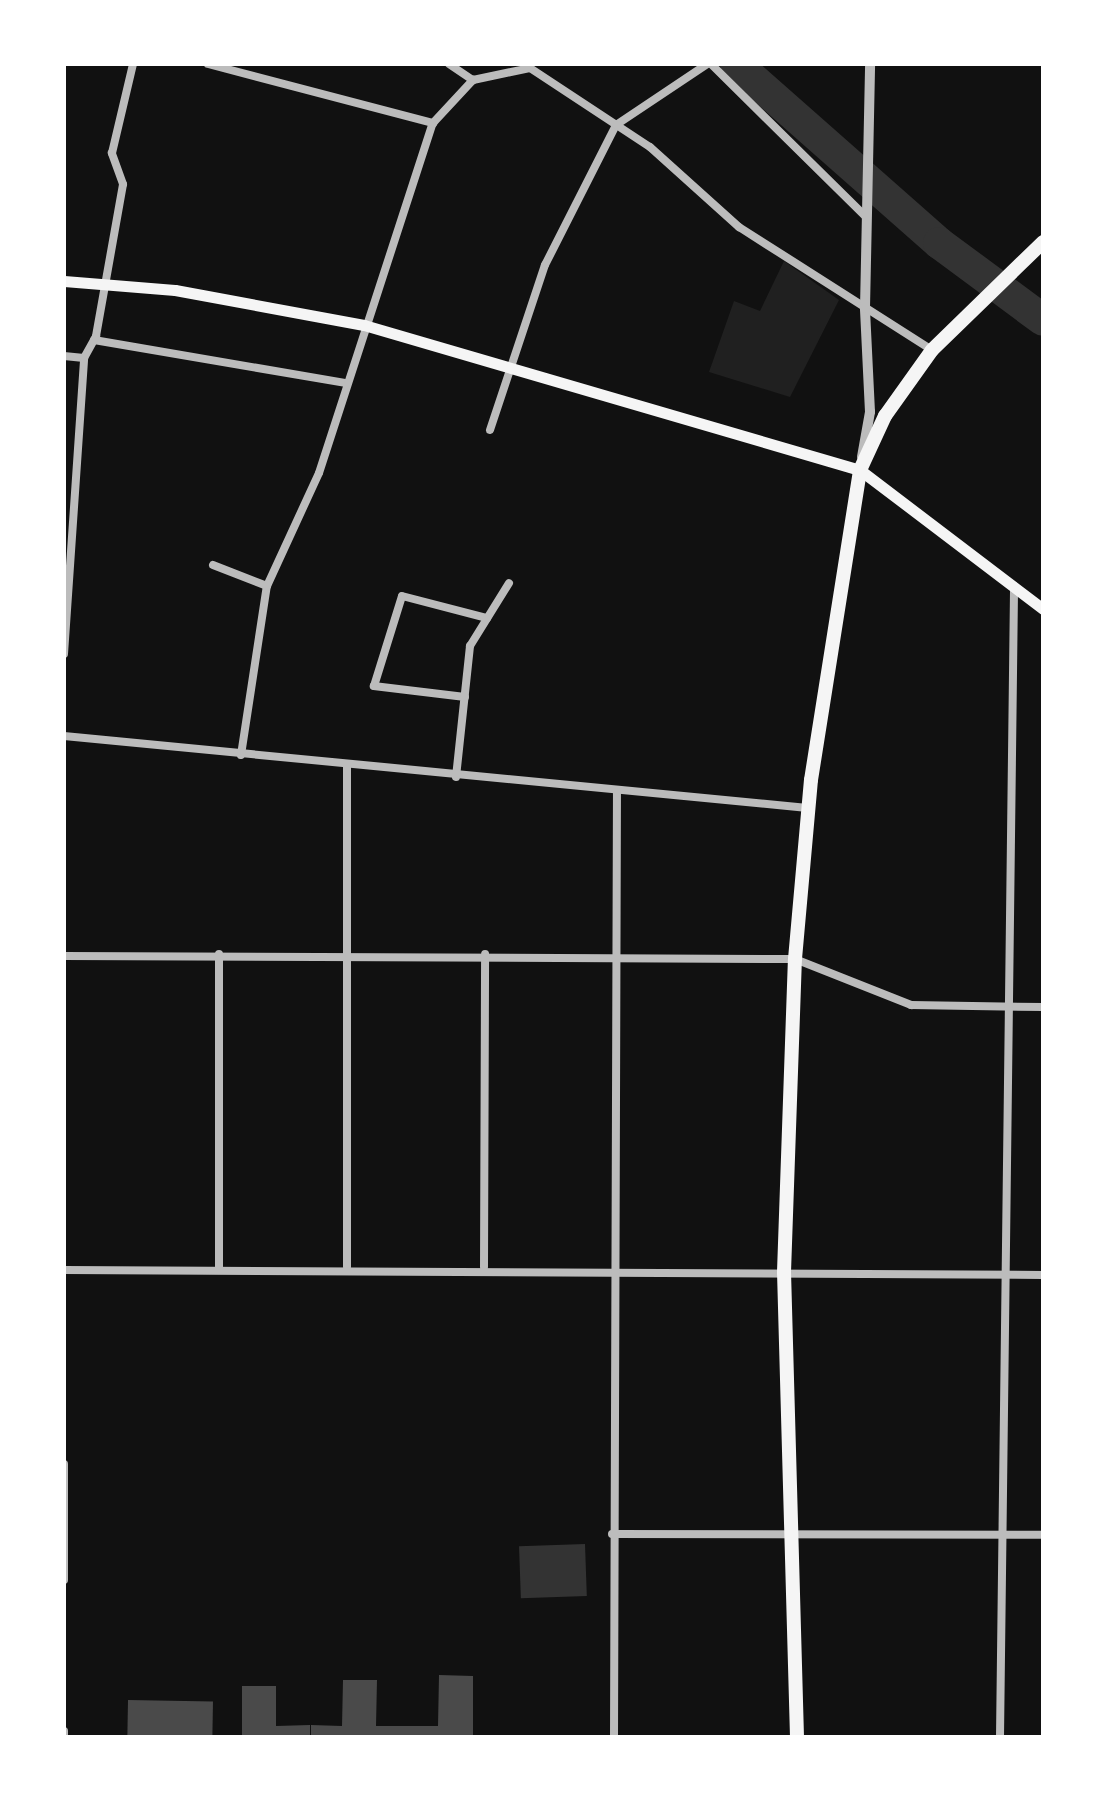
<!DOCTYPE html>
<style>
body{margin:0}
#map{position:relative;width:1107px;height:1801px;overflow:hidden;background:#111;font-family:"PT Sans",sans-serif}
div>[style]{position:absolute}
.green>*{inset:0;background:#202020}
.water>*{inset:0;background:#333;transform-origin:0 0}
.river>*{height:32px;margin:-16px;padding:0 16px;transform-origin:16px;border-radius:16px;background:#333}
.building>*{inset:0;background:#4a4a4a;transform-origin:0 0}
.minor>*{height:8px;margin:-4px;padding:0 4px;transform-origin:4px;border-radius:4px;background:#bcbcbc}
.tertiary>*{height:10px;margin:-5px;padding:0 5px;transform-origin:5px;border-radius:5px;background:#bcbcbc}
.secondary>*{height:11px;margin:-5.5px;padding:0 5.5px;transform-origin:5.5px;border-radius:5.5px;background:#f5f5f5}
.trunk>*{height:14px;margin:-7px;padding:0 7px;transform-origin:7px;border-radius:7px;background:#f5f5f5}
span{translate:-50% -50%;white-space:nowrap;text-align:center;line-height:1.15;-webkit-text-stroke:6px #fff;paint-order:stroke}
.frame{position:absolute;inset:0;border:66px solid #fff;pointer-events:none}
</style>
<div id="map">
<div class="green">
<div style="clip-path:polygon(784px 261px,839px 300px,790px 397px,709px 372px,734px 301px,760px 311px)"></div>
</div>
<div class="water">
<div style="left:585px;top:1544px;width:52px;height:66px;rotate:88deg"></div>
</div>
<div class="river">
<div style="left:736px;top:64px;width:271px;rotate:41.4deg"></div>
<div style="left:939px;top:243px;width:129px;rotate:36.5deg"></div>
</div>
<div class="building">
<div style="clip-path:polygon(439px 1675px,473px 1676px,473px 1737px,311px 1736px,311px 1725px,342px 1726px,343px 1680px,377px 1680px,376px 1726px,438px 1726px)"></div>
<div style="clip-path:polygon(242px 1686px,276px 1686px,276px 1726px,310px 1725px,310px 1736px,242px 1737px)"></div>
<div style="left:128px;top:1700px;width:85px;height:37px;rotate:1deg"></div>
</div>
<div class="minor">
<div style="left:208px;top:64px;width:233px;rotate:14.7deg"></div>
<div style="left:449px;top:64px;width:29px;rotate:34deg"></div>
<div style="left:711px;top:64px;width:218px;rotate:44.6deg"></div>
<div style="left:94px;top:340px;width:256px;rotate:9.7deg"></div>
<div style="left:64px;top:356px;width:20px;rotate:6deg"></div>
<div style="left:490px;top:430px;width:174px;rotate:-71.6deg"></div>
<div style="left:545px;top:265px;width:157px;rotate:-63.1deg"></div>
<div style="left:616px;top:125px;width:110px;rotate:-33.8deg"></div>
<div style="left:213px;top:565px;width:58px;rotate:21.3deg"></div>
<div style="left:64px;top:654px;width:297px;rotate:-86.1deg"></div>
<div style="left:84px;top:358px;width:25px;rotate:-61deg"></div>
<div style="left:96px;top:336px;width:154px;rotate:-79.9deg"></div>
<div style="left:123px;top:184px;width:33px;rotate:-110deg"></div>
<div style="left:112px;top:153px;width:91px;rotate:-76.7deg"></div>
<div style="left:465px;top:697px;width:92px;rotate:-173.1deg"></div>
<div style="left:374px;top:686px;width:94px;rotate:-72.7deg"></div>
<div style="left:402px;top:596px;width:88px;rotate:14.5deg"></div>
<div style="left:64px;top:736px;width:747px;rotate:5.53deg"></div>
<div style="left:241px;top:755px;width:171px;rotate:-81.3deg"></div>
<div style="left:267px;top:586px;width:124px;rotate:-65.3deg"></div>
<div style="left:319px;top:473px;width:368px;rotate:-72deg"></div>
<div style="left:433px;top:123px;width:59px;rotate:-47.1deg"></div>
<div style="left:473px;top:80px;width:58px;rotate:-11.9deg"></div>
<div style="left:530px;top:68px;width:144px;rotate:33.4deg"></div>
<div style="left:650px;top:147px;width:120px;rotate:42deg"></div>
<div style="left:739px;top:227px;width:229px;rotate:32.5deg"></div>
<div style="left:456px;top:777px;width:132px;rotate:-83.9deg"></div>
<div style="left:470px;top:646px;width:74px;rotate:-58.2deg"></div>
<div style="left:64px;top:956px;width:731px;rotate:0.24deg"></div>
<div style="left:795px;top:959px;width:125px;rotate:21.6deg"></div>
<div style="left:911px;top:1005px;width:132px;rotate:0.9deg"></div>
<div style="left:219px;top:1267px;width:313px;rotate:-90deg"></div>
<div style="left:347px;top:1267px;width:500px;rotate:-90deg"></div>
<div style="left:484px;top:1267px;width:313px;rotate:-89.8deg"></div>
<div style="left:64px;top:1270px;width:979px;rotate:0.29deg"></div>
<div style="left:64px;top:1464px;width:116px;rotate:90deg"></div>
<div style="left:612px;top:1534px;width:431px;rotate:0.1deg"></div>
<div style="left:64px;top:1731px;width:6px;rotate:90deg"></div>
<div style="left:614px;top:1737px;width:945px;rotate:-89.82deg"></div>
<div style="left:1000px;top:1737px;width:1151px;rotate:-89.3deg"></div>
</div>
<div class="tertiary">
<div style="left:862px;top:457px;width:46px;rotate:-79.9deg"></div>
<div style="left:870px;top:412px;width:104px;rotate:-92.8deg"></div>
<div style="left:865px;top:308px;width:244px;rotate:-88.8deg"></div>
</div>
<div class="secondary">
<div style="left:64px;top:281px;width:111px;rotate:4.6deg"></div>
<div style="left:175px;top:290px;width:192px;rotate:10.5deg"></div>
<div style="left:364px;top:325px;width:517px;rotate:16.3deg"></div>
<div style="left:860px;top:470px;width:230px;rotate:37.2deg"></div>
</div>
<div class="trunk">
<div style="left:797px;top:1737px;width:465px;rotate:-91.6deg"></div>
<div style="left:784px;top:1272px;width:313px;rotate:-88deg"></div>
<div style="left:795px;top:959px;width:180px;rotate:-84.9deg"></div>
<div style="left:811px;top:780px;width:314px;rotate:-81deg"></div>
<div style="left:860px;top:470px;width:60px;rotate:-65.2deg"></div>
<div style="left:885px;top:416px;width:81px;rotate:-54.5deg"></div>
<div style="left:932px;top:350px;width:155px;rotate:-44.2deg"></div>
</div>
<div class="frame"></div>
</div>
